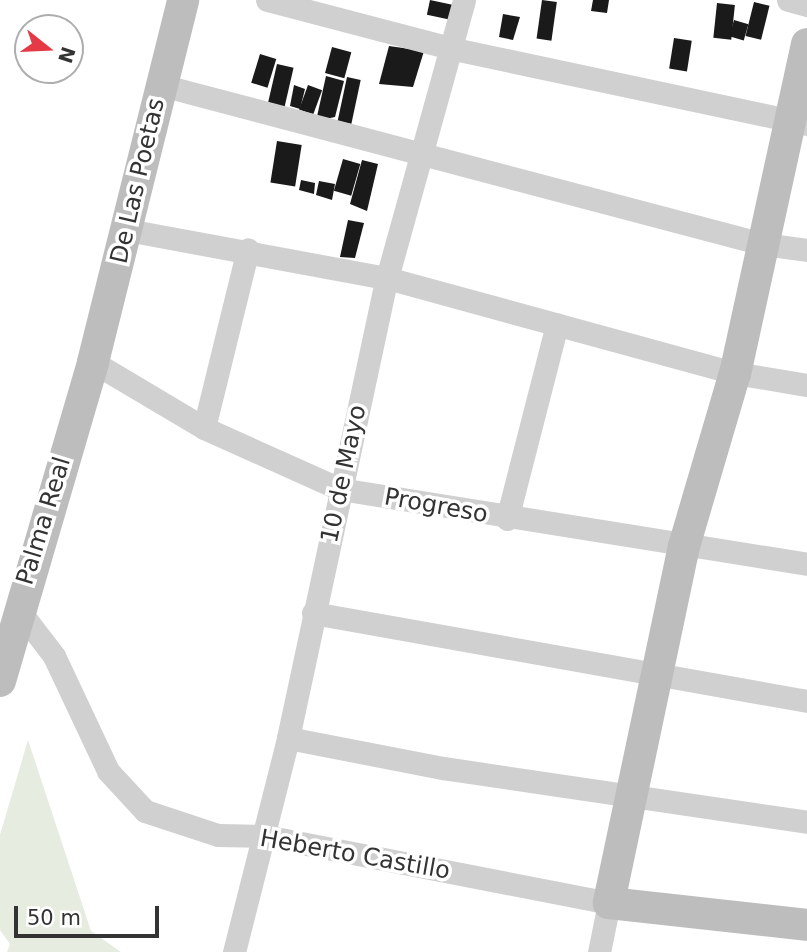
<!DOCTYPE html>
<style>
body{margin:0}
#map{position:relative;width:807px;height:952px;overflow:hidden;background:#fff;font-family:"DejaVu Sans",sans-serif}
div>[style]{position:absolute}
.green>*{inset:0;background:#e6ecdf}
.building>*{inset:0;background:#1a1a1a;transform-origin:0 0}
.street>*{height:23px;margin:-11.5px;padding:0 11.5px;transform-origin:11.5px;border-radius:11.5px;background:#d0d0d0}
.secondary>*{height:32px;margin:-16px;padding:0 16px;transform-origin:16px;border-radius:16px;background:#bdbdbd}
span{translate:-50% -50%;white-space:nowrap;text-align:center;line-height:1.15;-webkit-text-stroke:7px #fff;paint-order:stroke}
.street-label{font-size:24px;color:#333}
.north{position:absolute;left:14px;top:14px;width:70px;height:70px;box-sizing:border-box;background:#fff;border:2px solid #adadad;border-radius:50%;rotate:108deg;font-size:19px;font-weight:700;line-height:28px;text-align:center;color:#333}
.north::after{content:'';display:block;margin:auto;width:24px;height:32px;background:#e63946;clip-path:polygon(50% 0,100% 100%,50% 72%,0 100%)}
.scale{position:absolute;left:14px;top:906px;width:145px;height:32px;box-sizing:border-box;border:4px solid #333;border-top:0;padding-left:9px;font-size:21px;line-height:24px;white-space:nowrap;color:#333;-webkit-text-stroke:5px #fff;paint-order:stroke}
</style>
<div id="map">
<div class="green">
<div style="clip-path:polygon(28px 740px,91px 931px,121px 952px,7px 952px,10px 944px,0 930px,0 835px)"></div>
</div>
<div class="building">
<div style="left:430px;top:0;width:24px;height:15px;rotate:12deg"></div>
<div style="left:542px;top:0;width:15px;height:39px;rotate:8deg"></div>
<div style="clip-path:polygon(593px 0,609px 0,607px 13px,591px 11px)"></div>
<div style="left:754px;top:2px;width:16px;height:35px;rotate:14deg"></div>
<div style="left:717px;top:3px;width:18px;height:35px;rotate:6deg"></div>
<div style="clip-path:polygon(503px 14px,520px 17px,513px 40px,499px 37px)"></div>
<div style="left:734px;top:20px;width:15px;height:17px;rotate:16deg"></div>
<div style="left:674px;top:38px;width:18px;height:31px;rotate:9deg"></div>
<div style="clip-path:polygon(389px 46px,424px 51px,413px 87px,379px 84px)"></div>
<div style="left:332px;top:47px;width:20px;height:27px;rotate:15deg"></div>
<div style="left:260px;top:54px;width:17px;height:30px;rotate:17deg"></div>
<div style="left:277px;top:64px;width:17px;height:44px;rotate:13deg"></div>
<div style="clip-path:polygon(326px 76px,344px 81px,335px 117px,316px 121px)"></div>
<div style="left:347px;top:77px;width:14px;height:45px;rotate:12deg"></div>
<div style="clip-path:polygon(294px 85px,305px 89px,300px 109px,290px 106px)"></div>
<div style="left:308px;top:85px;width:15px;height:26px;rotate:20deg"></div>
<div style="left:277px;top:141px;width:25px;height:42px;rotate:9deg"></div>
<div style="left:343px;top:159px;width:18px;height:33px;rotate:16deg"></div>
<div style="clip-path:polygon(362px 160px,378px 164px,367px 211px,350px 204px)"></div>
<div style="clip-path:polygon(301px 180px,315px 183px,314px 194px,299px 190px)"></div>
<div style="clip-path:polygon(319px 181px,335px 184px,332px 200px,316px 195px)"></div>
<div style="clip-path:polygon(348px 220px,364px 223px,355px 258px,340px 257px)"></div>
</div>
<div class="street">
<div style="left:267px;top:0;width:193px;rotate:14.7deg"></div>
<div style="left:454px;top:49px;width:361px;rotate:12deg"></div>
<div style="left:788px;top:0;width:20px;rotate:15deg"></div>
<div style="left:161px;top:85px;width:623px;rotate:14.8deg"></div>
<div style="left:763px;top:244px;width:44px;rotate:7.8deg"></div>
<div style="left:127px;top:230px;width:264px;rotate:10.5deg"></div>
<div style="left:387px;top:278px;width:361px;rotate:15.3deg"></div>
<div style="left:735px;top:373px;width:73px;rotate:9.5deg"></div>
<div style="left:93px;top:362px;width:129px;rotate:30.7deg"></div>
<div style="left:204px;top:428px;width:149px;rotate:24.2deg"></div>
<div style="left:340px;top:489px;width:473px;rotate:9.1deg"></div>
<div style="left:204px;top:428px;width:184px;rotate:-76.2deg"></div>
<div style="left:507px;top:519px;width:201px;rotate:-75.6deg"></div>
<div style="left:18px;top:609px;width:59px;rotate:52.5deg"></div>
<div style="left:54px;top:656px;width:127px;rotate:64.8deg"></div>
<div style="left:108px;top:771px;width:54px;rotate:47.2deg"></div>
<div style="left:145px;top:811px;width:77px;rotate:18.2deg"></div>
<div style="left:218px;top:835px;width:47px;rotate:1.2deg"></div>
<div style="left:265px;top:836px;width:350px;rotate:11deg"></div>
<div style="left:609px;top:903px;width:50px;rotate:101.5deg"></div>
<div style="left:313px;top:613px;width:502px;rotate:10.1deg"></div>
<div style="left:288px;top:738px;width:158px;rotate:11deg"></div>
<div style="left:443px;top:768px;width:368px;rotate:8.4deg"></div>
<div style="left:234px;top:952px;width:221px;rotate:-75.8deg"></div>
<div style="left:288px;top:738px;width:471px;rotate:-77.9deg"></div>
<div style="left:387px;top:278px;width:288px;rotate:-74.5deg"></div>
</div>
<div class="secondary">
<div style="left:807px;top:44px;width:337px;rotate:102.3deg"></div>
<div style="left:735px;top:373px;width:180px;rotate:106.4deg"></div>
<div style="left:684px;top:546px;width:365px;rotate:101.9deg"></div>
<div style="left:609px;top:903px;width:199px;rotate:6.3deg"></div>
<div style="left:0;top:681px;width:332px;rotate:-73.7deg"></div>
<div style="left:93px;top:362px;width:373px;rotate:-76deg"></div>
</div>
<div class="street-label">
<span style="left:138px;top:181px;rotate:-77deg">De Las Poetas</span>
<span style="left:344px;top:474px;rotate:-78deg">10 de Mayo</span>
<span style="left:436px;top:506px;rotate:10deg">Progreso</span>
<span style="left:44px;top:521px;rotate:-73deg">Palma Real</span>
<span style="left:355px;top:855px;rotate:10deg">Heberto Castillo</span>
</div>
<div class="north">N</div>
<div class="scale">50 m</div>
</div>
